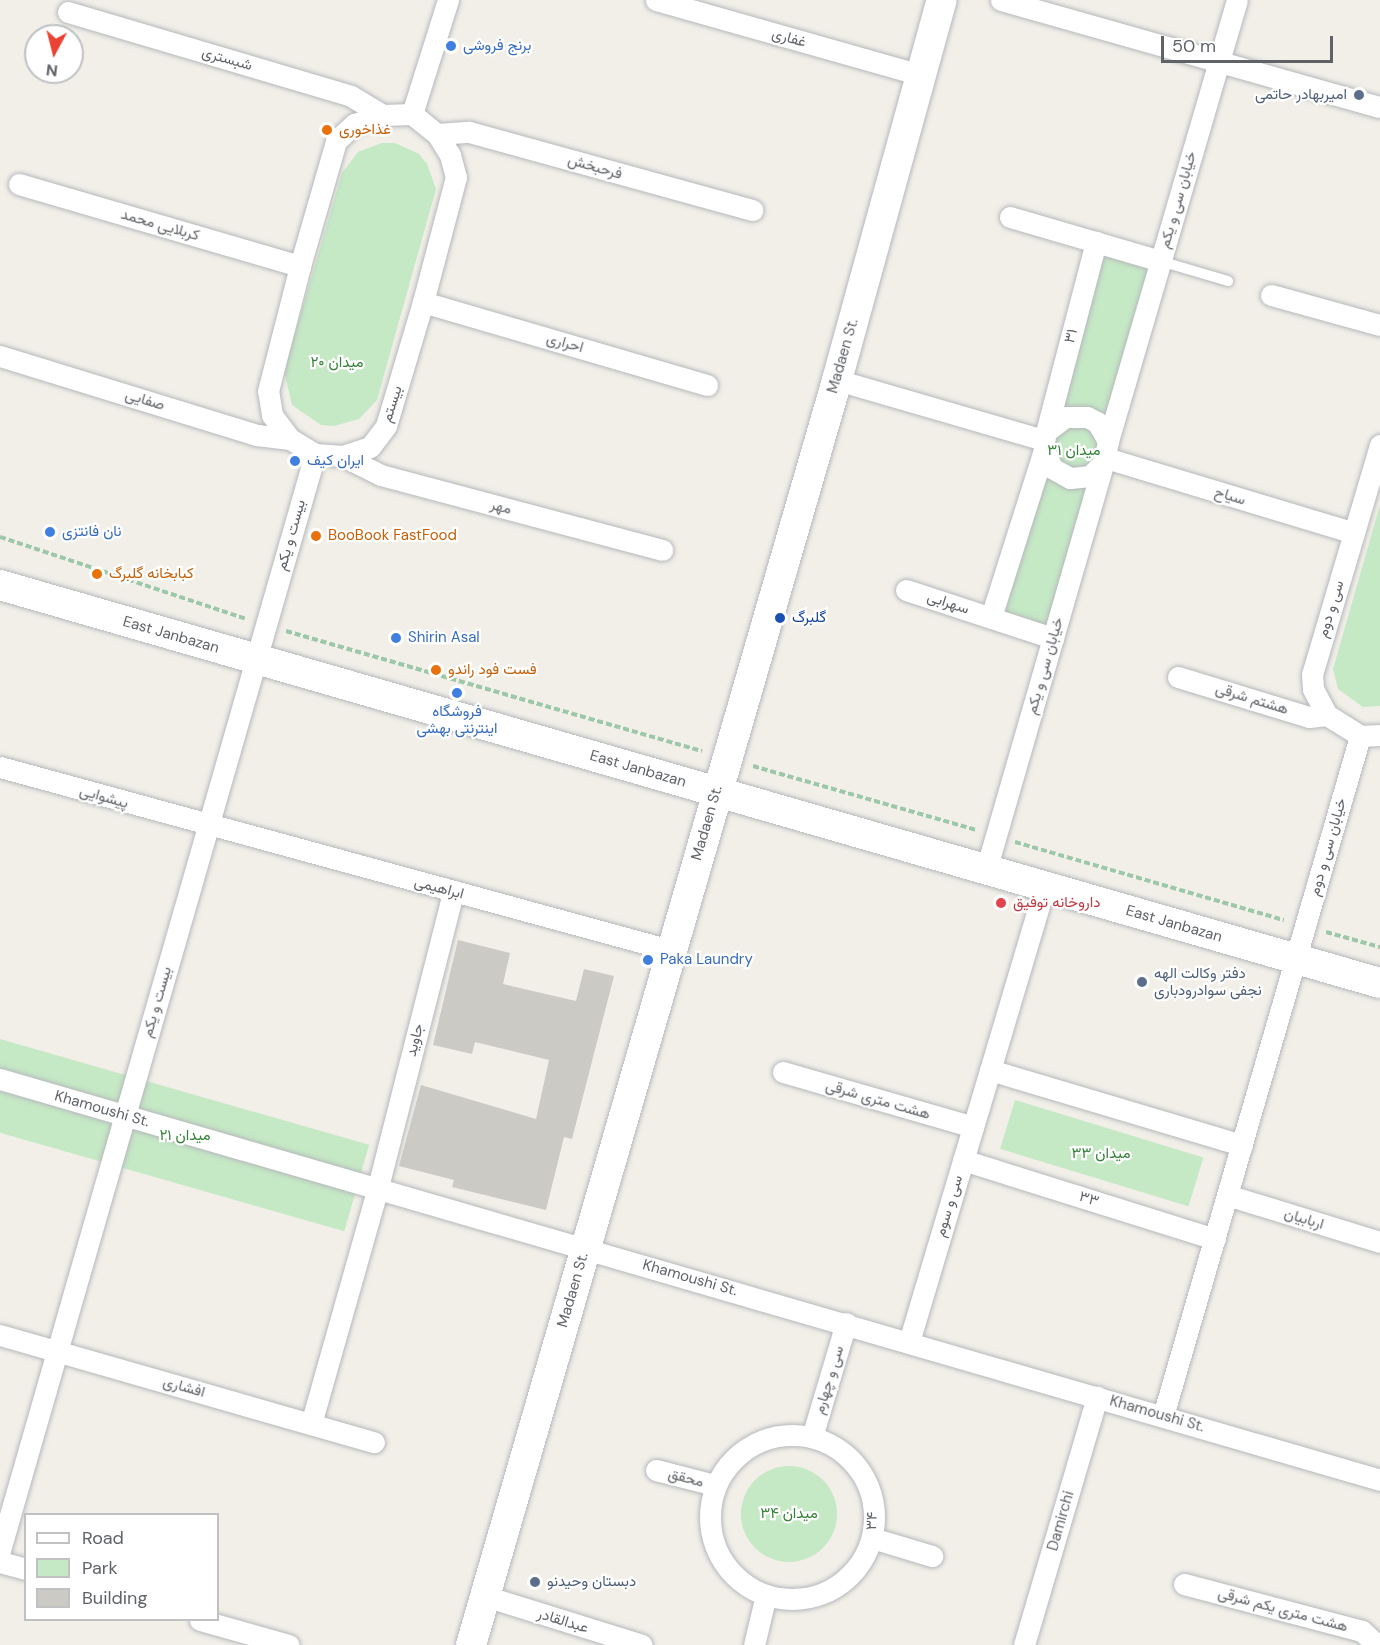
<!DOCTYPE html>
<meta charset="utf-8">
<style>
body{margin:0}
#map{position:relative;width:1380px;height:1645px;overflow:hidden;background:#f1efe8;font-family:"DM Sans",Vazirmatn,sans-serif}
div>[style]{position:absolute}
.green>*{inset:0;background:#c5e8c5;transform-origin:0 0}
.round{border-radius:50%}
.building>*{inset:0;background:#cccac5}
.path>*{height:4px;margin-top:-2px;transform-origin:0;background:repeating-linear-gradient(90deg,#9cc7a9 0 6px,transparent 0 9px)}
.roads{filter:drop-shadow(0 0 2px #b5b8bc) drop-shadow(0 0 2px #b5b8bc)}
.lane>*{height:10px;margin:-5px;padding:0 5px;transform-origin:5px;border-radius:5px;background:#fff}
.street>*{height:21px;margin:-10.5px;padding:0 10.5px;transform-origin:10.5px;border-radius:10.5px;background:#fff}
.street>.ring{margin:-10.5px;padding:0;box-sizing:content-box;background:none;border:21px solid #fff;border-radius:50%}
.secondary>*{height:30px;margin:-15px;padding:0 15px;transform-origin:15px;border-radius:15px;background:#fff}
.dots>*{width:16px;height:16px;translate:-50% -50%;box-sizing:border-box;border:3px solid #fff;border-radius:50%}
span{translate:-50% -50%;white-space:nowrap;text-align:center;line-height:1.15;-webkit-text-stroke:4.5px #fff;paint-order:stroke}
.street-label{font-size:15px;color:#5f6368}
.shop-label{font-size:15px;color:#366cbe}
.left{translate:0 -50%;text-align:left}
.service-label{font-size:15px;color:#4e5e75}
.right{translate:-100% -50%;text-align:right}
.food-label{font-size:15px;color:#c56008}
.park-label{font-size:15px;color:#348238}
.transit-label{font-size:15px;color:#164399}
.health-label{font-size:15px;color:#be3a42}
.legend{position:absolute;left:24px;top:1513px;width:195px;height:108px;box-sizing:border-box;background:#fff;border:2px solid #bfc1c3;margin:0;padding:8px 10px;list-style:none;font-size:18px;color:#5f6368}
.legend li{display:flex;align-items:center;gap:12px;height:30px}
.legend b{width:30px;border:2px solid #bfc1c3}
.north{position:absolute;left:24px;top:24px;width:60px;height:60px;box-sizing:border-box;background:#fff;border:2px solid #bfc1c3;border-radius:50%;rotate:187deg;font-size:16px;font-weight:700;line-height:24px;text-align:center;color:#5f6368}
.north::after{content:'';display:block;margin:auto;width:21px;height:27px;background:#ea4335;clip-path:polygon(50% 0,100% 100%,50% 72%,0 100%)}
.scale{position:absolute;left:1161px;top:36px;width:172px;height:27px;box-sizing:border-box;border:3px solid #5f6368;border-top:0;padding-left:8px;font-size:18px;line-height:21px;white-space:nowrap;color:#5f6368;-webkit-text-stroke:4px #fff;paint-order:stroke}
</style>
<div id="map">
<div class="green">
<div style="clip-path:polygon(382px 143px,395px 143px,419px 154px,427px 164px,436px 189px,377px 400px,359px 419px,334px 426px,321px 425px,292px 405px,284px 371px,342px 173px,358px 152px)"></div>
<div style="left:1102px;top:252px;width:53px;height:377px;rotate:16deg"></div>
<div style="clip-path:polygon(1380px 505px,1380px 706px,1363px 707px,1338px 689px,1333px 669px)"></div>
<div style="left:0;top:1039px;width:384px;height:90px;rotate:16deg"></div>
<div style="left:1015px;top:1100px;width:197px;height:51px;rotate:17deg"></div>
<div class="round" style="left:741px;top:1466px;width:96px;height:96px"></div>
</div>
<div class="building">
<div style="clip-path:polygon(458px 940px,510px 953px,503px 984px,576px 1001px,584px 969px,614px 976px,572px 1139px,564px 1137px,546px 1210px,452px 1187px,454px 1180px,399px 1166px,421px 1085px,536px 1119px,549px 1060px,475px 1042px,472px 1054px,433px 1045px)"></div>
</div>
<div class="path">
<div style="left:0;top:537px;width:260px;rotate:18.4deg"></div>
<div style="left:286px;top:631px;width:433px;rotate:16.1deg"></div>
<div style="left:753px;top:766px;width:232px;rotate:16deg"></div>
<div style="left:1015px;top:842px;width:280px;rotate:16.2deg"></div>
<div style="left:1326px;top:932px;width:56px;rotate:15.5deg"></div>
</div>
<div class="roads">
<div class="lane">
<div style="left:1160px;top:261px;width:71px;rotate:16.4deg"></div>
</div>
<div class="street">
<div style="left:656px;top:0;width:275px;rotate:15.8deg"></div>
<div style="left:1001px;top:0;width:394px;rotate:15.8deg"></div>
<div style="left:68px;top:12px;width:295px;rotate:16.5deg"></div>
<div style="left:351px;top:96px;width:37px;rotate:31deg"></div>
<div style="left:412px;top:114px;width:32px;rotate:39deg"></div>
<div style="left:437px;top:134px;width:25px;rotate:58deg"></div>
<div style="left:450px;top:155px;width:23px;rotate:75deg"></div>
<div style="left:456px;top:177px;width:129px;rotate:104.8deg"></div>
<div style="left:423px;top:302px;width:129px;rotate:106.6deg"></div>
<div style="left:386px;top:426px;width:26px;rotate:127deg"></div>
<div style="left:370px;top:447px;width:28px;rotate:162deg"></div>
<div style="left:343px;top:456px;width:28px;rotate:-176deg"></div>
<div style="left:315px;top:454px;width:29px;rotate:-149deg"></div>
<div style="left:290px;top:439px;width:30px;rotate:-127deg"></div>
<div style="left:272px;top:415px;width:24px;rotate:-99deg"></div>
<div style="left:268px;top:391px;width:129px;rotate:-75.6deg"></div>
<div style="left:300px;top:266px;width:130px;rotate:-73.9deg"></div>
<div style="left:336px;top:141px;width:25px;rotate:-43deg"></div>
<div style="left:354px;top:124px;width:30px;rotate:-17deg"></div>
<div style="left:383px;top:115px;width:29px;rotate:-2deg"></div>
<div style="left:412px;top:114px;width:120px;rotate:-72.5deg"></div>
<div style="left:437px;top:134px;width:32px;rotate:-4deg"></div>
<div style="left:469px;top:132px;width:294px;rotate:15.4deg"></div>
<div style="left:19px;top:184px;width:293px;rotate:16.3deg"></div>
<div style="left:1010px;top:217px;width:156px;rotate:16.3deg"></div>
<div style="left:1271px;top:295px;width:113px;rotate:15.4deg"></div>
<div style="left:423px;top:302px;width:296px;rotate:16.3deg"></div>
<div style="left:0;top:356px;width:269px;rotate:17.1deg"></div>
<div style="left:257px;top:435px;width:33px;rotate:7deg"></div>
<div style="left:837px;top:380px;width:216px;rotate:16.2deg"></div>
<div style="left:1048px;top:430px;width:21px;rotate:-37deg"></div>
<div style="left:1065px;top:417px;width:22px"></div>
<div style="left:1087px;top:417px;width:11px;rotate:27deg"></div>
<div style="left:1097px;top:422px;width:22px;rotate:60deg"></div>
<div style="left:1108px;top:441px;width:21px;rotate:101deg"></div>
<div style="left:1104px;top:462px;width:20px;rotate:135deg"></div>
<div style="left:1090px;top:476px;width:20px;rotate:174deg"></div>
<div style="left:1070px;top:478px;width:21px;rotate:-151deg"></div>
<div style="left:1052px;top:468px;width:20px;rotate:-114deg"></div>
<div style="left:1044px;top:450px;width:10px;rotate:-90deg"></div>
<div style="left:1044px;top:440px;width:205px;rotate:-75.3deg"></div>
<div style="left:1108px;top:441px;width:459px;rotate:-73.7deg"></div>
<div style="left:1380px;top:445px;width:239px;rotate:106.5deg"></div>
<div style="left:1312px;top:674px;width:15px;rotate:86deg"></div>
<div style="left:1313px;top:689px;width:30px;rotate:62deg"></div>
<div style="left:1327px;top:715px;width:39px;rotate:32deg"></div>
<div style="left:1360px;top:736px;width:20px;rotate:-3deg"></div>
<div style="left:343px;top:456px;width:42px;rotate:26.6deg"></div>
<div style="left:381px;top:475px;width:291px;rotate:14.9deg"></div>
<div style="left:1106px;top:458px;width:259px;rotate:16.8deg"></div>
<div style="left:906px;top:590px;width:155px;rotate:18.1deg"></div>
<div style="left:991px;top:617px;width:175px;rotate:-72.4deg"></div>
<div style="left:1178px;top:677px;width:137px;rotate:17deg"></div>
<div style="left:1309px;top:717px;width:18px;rotate:-6deg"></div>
<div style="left:0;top:767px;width:695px;rotate:15.28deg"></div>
<div style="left:986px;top:870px;width:425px;rotate:-73.9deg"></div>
<div style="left:990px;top:1070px;width:263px;rotate:16.6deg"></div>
<div style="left:783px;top:1072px;width:198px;rotate:16.1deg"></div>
<div style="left:0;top:1079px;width:1437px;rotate:16.2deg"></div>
<div style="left:963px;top:1160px;width:264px;rotate:17.4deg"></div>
<div style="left:1227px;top:1195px;width:160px;rotate:17.1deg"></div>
<div style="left:0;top:1335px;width:389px;rotate:16deg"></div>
<div style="left:909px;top:1342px;width:476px;rotate:-73.4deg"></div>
<div style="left:1163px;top:1416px;width:708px;rotate:-73.84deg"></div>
<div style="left:311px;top:1424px;width:246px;rotate:-74.2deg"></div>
<div style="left:378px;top:1187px;width:304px;rotate:-75.7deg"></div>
<div class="ring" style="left:710px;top:1435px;width:143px;height:143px"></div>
<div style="left:812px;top:1437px;width:119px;rotate:-73.4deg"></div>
<div style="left:656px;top:1470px;width:61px;rotate:14.3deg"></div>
<div style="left:872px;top:1538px;width:63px;rotate:16.7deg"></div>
<div style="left:0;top:1550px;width:1140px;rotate:-73.96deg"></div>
<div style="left:0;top:1562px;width:27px;rotate:15deg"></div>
<div style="left:1184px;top:1584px;width:184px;rotate:14.8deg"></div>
<div style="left:1362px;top:1631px;width:21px;rotate:43deg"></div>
<div style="left:485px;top:1596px;width:164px;rotate:17.3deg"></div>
<div style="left:200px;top:1620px;width:92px;rotate:15.7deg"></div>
<div style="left:754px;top:1645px;width:51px;rotate:-76.5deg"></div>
<div style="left:1024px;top:1645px;width:259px;rotate:-73.6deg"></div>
</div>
<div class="secondary">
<div style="left:0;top:585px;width:1436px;rotate:16.09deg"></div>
<div style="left:471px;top:1645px;width:1317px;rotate:-73.86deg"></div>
<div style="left:837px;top:380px;width:394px;rotate:-74.6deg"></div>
</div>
</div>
<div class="dots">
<div style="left:451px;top:46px;background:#3f7fe0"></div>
<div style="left:1359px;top:95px;background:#5c6f8a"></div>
<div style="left:327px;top:130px;background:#e8710a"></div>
<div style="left:295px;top:461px;background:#3f7fe0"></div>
<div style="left:50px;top:532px;background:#3f7fe0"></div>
<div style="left:316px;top:536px;background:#e8710a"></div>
<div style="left:97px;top:574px;background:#e8710a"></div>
<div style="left:780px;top:618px;background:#1a4fb4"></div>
<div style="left:396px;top:638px;background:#3f7fe0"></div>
<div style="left:436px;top:670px;background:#e8710a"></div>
<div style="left:457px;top:693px;background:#3f7fe0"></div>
<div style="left:1001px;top:903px;background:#e0444e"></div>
<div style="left:648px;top:960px;background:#3f7fe0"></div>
<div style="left:1142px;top:982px;background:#5c6f8a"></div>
<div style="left:535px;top:1582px;background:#5c6f8a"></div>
</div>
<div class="street-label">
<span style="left:789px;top:38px;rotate:16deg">غفاری</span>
<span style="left:227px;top:59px;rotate:16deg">شبستری</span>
<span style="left:595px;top:167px;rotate:16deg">فرحبخش</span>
<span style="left:1178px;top:200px;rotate:-74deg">خیابان سی و یکم</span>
<span style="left:160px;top:225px;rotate:16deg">کربلایی محمد</span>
<span style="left:1071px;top:336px;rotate:-75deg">۳۱</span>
<span style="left:565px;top:343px;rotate:16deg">احراری</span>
<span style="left:843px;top:356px;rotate:-74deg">Madaen St.</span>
<span style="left:145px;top:400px;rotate:17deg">صفایی</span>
<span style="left:392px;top:404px;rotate:-72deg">بیستم</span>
<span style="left:1230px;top:496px;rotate:17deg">سیاح</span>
<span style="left:501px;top:507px;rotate:15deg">مهر</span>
<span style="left:291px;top:535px;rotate:-74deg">بیست و یکم</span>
<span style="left:948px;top:603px;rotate:18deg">سهرابی</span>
<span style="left:1331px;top:609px;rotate:-73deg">سی و دوم</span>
<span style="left:171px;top:635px;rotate:16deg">East Janbazan</span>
<span style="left:1045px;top:666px;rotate:-74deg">خیابان سی و یکم</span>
<span style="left:1252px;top:699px;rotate:17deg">هشتم شرقی</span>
<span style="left:638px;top:769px;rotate:16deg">East Janbazan</span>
<span style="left:104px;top:797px;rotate:16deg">پیشوایی</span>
<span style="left:707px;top:823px;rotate:-74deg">Madaen St.</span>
<span style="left:1328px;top:847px;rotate:-74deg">خیابان سی و دوم</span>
<span style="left:439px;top:888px;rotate:15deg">ابراهیمی</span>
<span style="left:1174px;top:924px;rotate:16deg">East Janbazan</span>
<span style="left:157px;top:1002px;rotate:-74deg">بیست و یکم</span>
<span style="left:415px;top:1040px;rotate:-76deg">جاوید</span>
<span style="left:878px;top:1100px;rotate:16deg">هشت متری شرقی</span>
<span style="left:102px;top:1109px;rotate:16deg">Khamoushi St.</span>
<span style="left:1089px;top:1199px;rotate:17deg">۳۳</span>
<span style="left:949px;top:1206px;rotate:-73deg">سی و سوم</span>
<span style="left:1304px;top:1219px;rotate:17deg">اربابیان</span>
<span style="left:690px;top:1278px;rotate:16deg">Khamoushi St.</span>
<span style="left:573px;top:1290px;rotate:-74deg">Madaen St.</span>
<span style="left:829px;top:1380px;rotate:-73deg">سی و چهارم</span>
<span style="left:184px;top:1387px;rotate:16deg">افشاری</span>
<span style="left:1157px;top:1414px;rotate:16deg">Khamoushi St.</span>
<span style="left:686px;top:1478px;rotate:15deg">محقق</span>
<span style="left:872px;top:1521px;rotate:-88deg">۳۴</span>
<span style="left:1061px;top:1521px;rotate:-74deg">Damirchi</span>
<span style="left:1283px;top:1610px;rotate:15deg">هشت متری یکم شرقی</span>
<span style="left:563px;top:1621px;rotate:17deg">عبدالقادر</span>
</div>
<div class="shop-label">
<span class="left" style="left:463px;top:46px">برنج فروشی</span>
<span class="left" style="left:307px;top:461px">ایران کیف</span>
<span class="left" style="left:62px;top:532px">نان فانتزی</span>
<span class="left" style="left:408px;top:638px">Shirin Asal</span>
<span style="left:457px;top:720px">فروشگاه<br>اینترنتی بهشی</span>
<span class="left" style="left:660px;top:960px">Paka Laundry</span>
</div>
<div class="service-label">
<span class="right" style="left:1347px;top:95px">امیربهادر حاتمی</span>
<span class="left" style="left:1154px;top:982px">دفتر وکالت الهه<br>نجفی سوادرودباری</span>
<span class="left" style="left:547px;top:1582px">دبستان وحیدنو</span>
</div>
<div class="food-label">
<span class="left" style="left:339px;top:130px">غذاخوری</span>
<span class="left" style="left:328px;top:536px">BooBook FastFood</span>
<span class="left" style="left:109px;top:574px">کبابخانه گلبرگ</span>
<span class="left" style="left:448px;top:670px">فست فود راندو</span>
</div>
<div class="park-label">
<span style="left:337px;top:363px">میدان ۲۰</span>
<span style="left:1074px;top:451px">میدان ۳۱</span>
<span style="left:185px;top:1136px">میدان ۲۱</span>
<span style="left:1101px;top:1154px">میدان ۳۳</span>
<span style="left:789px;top:1514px">میدان ۳۴</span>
</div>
<div class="transit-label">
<span class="left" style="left:792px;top:618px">گلبرگ</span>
</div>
<div class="health-label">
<span class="left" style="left:1013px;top:903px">داروخانه توفیق</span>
</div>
<ul class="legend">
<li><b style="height:8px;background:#fff"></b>Road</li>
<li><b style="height:16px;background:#c5e8c5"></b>Park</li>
<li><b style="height:16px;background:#cccac5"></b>Building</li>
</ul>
<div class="north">N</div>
<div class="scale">50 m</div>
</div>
